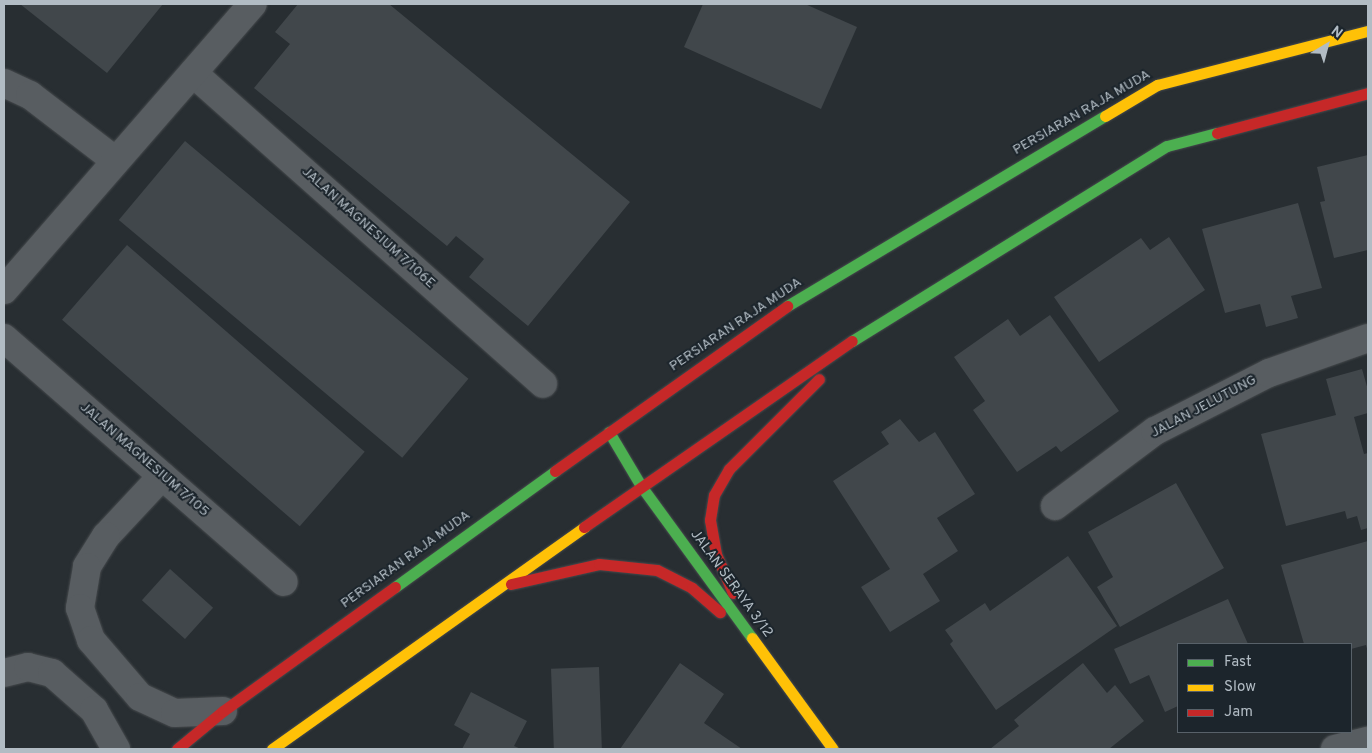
<!DOCTYPE html>
<style>
body{margin:0}
#map{position:relative;width:1372px;height:753px;overflow:hidden;background:#282e32;font-family:Overpass,sans-serif}
div>[style]{position:absolute}
.building>*{inset:0;background:#41474b;transform-origin:0 0}
.roads{filter:drop-shadow(0 0 1px #464a4d) drop-shadow(0 0 1px #464a4d)}
.street>*{height:28px;margin:-14px;padding:0 14px;transform-origin:14px;border-radius:14px;background:#585d61}
.fast>*{height:11px;margin:-5.5px;padding:0 5.5px;transform-origin:5.5px;border-radius:5.5px;background:#4caf50}
.slow>*{height:11px;margin:-5.5px;padding:0 5.5px;transform-origin:5.5px;border-radius:5.5px;background:#ffc107}
.jam>*{height:11px;margin:-5.5px;padding:0 5.5px;transform-origin:5.5px;border-radius:5.5px;background:#c62828}
span{translate:-50% -50%;white-space:nowrap;text-align:center;line-height:1.15;-webkit-text-stroke:4px #1c252c;paint-order:stroke}
.street-label{font-size:14px;color:#b2bcc4}
.frame{position:absolute;inset:0;border:5px solid #b2bcc4;pointer-events:none}
.legend{position:absolute;left:1177px;top:643px;width:175px;height:90px;box-sizing:border-box;background:#1c252c;border:1px solid #586169;margin:0;padding:6px 9px;list-style:none;font-size:15px;color:#b2bcc4}
.legend li{display:flex;align-items:center;gap:10px;height:25px}
.legend b{width:25px;border:1px solid #586169}
.north{position:absolute;left:1302px;top:20px;width:50px;height:50px;-webkit-text-stroke:4px #1c252c;paint-order:stroke;rotate:37deg;font-size:14px;font-weight:700;line-height:20px;text-align:center;color:#b2bcc4}
.north::after{content:'';display:block;margin:auto;width:18px;height:22px;background:#b2bcc4;clip-path:polygon(50% 0,100% 100%,50% 72%,0 100%)}
</style>
<div id="map">
<div class="building">
<div style="clip-path:polygon(20px 4px,163px 4px,107px 73px)"></div>
<div style="clip-path:polygon(298px 4px,389px 4px,630px 202px,528px 326px,469px 277px,484px 259px,456px 236px,447px 246px,254px 88px,290px 44px,275px 32px)"></div>
<div style="clip-path:polygon(703px 4px,805px 4px,857px 27px,821px 109px,684px 47px)"></div>
<div style="left:185px;top:141px;width:370px;height:103px;rotate:40deg"></div>
<div style="clip-path:polygon(1368px 155px,1368px 250px,1334px 258px,1320px 202px,1325px 201px,1317px 167px)"></div>
<div style="clip-path:polygon(1298px 203px,1322px 288px,1291px 296px,1298px 318px,1266px 327px,1260px 304px,1225px 313px,1202px 229px)"></div>
<div style="clip-path:polygon(1169px 237px,1205px 290px,1099px 362px,1054px 297px,1141px 238px,1150px 250px)"></div>
<div style="left:127px;top:245px;width:315px;height:99px;rotate:41deg"></div>
<div style="clip-path:polygon(1050px 315px,1119px 411px,1061px 452px,1056px 446px,1017px 472px,973px 410px,985px 401px,954px 357px,1008px 319px,1020px 336px)"></div>
<div style="clip-path:polygon(1362px 369px,1368px 390px,1368px 413px,1354px 417px,1364px 454px,1368px 453px,1368px 528px,1361px 530px,1357px 516px,1347px 519px,1345px 511px,1286px 526px,1261px 434px,1336px 415px,1326px 379px)"></div>
<div style="clip-path:polygon(900px 419px,919px 442px,935px 432px,975px 494px,937px 518px,958px 551px,923px 574px,940px 601px,890px 632px,861px 587px,890px 569px,833px 481px,889px 444px,881px 432px)"></div>
<div style="clip-path:polygon(1176px 483px,1224px 568px,1120px 627px,1097px 587px,1113px 577px,1088px 532px)"></div>
<div style="clip-path:polygon(1368px 541px,1368px 652px,1366px 645px,1351px 649px,1351px 644px,1304px 644px,1281px 565px)"></div>
<div style="clip-path:polygon(1068px 556px,1117px 626px,996px 710px,950px 644px,953px 641px,945px 630px,985px 603px,990px 611px)"></div>
<div style="left:170px;top:569px;width:58px;height:42px;rotate:42deg"></div>
<div style="clip-path:polygon(1228px 599px,1248px 644px,1178px 644px,1178px 706px,1165px 712px,1149px 675px,1130px 684px,1114px 649px)"></div>
<div style="clip-path:polygon(680px 663px,724px 694px,704px 723px,742px 749px,620px 749px)"></div>
<div style="clip-path:polygon(1083px 663px,1107px 693px,1115px 685px,1144px 721px,1109px 749px,990px 749px,1019px 726px,1014px 720px)"></div>
<div style="left:599px;top:667px;width:82px;height:48px;rotate:88deg"></div>
<div style="clip-path:polygon(471px 692px,527px 721px,514px 746px,521px 749px,462px 749px,470px 734px,454px 725px)"></div>
</div>
<div class="roads">
<div class="street">
<div style="left:193px;top:73px;width:468px;rotate:41.6deg"></div>
<div style="left:4px;top:83px;width:29px;rotate:25deg"></div>
<div style="left:30px;top:95px;width:108px;rotate:37.5deg"></div>
<div style="left:4px;top:290px;width:379px;rotate:-49deg"></div>
<div style="left:4px;top:338px;width:371px;rotate:41.1deg"></div>
<div style="left:162px;top:476px;width:82px;rotate:133deg"></div>
<div style="left:106px;top:536px;width:36px;rotate:122deg"></div>
<div style="left:87px;top:567px;width:42px;rotate:99.7deg"></div>
<div style="left:80px;top:608px;width:34px;rotate:71deg"></div>
<div style="left:91px;top:640px;width:75px;rotate:49.3deg"></div>
<div style="left:140px;top:697px;width:38px;rotate:25deg"></div>
<div style="left:175px;top:713px;width:48px;rotate:-2.4deg"></div>
<div style="left:1055px;top:506px;width:125px;rotate:-36.9deg"></div>
<div style="left:1155px;top:431px;width:128px;rotate:-27deg"></div>
<div style="left:1269px;top:373px;width:105px;rotate:-19.5deg"></div>
<div style="left:4px;top:673px;width:25px;rotate:-14deg"></div>
<div style="left:28px;top:667px;width:25px;rotate:14deg"></div>
<div style="left:52px;top:673px;width:56px;rotate:41.4deg"></div>
<div style="left:94px;top:710px;width:45px;rotate:60.6deg"></div>
<div style="left:1335px;top:749px;width:34px;rotate:-14deg"></div>
</div>
<div class="fast">
<div style="left:787px;top:306px;width:370px;rotate:-30.9deg"></div>
<div style="left:852px;top:341px;width:370px;rotate:-31.8deg"></div>
<div style="left:1167px;top:146px;width:52px;rotate:-14.6deg"></div>
<div style="left:609px;top:432px;width:63px;rotate:59.3deg"></div>
<div style="left:641px;top:486px;width:188px;rotate:53.9deg"></div>
<div style="left:395px;top:587px;width:198px;rotate:-35.9deg"></div>
</div>
<div class="slow">
<div style="left:1105px;top:116px;width:61px;rotate:-30.8deg"></div>
<div style="left:1157px;top:85px;width:218px;rotate:-14.4deg"></div>
<div style="left:752px;top:638px;width:137px;rotate:53.9deg"></div>
<div style="left:272px;top:749px;width:383px;rotate:-35.4deg"></div>
</div>
<div class="jam">
<div style="left:1217px;top:133px;width:156px;rotate:-14.8deg"></div>
<div style="left:555px;top:471px;width:285px;rotate:-35.4deg"></div>
<div style="left:584px;top:527px;width:326px;rotate:-34.8deg"></div>
<div style="left:511px;top:584px;width:90px;rotate:-12.8deg"></div>
<div style="left:599px;top:564px;width:58px;rotate:5.9deg"></div>
<div style="left:657px;top:570px;width:39px;rotate:27deg"></div>
<div style="left:692px;top:588px;width:37px;rotate:41deg"></div>
<div style="left:733px;top:593px;width:43px;rotate:-113.6deg"></div>
<div style="left:716px;top:554px;width:35px;rotate:-100deg"></div>
<div style="left:710px;top:520px;width:25px;rotate:-81deg"></div>
<div style="left:714px;top:495px;width:30px;rotate:-60deg"></div>
<div style="left:729px;top:469px;width:127px;rotate:-45deg"></div>
<div style="left:177px;top:749px;width:60px;rotate:-39.6deg"></div>
<div style="left:223px;top:711px;width:212px;rotate:-35.8deg"></div>
</div>
</div>
<div class="street-label">
<span style="left:1082px;top:113px;rotate:-30deg">PERSIARAN RAJA MUDA</span>
<span style="left:368px;top:228px;rotate:42deg">JALAN MAGNESIUM 7/106E</span>
<span style="left:736px;top:325px;rotate:-34deg">PERSIARAN RAJA MUDA</span>
<span style="left:1204px;top:407px;rotate:-28deg">JALAN JELUTUNG</span>
<span style="left:144px;top:460px;rotate:41deg">JALAN MAGNESIUM 7/105</span>
<span style="left:406px;top:560px;rotate:-36deg">PERSIARAN RAJA MUDA</span>
<span style="left:731px;top:584px;rotate:54deg">JALAN SERAYA 3/12</span>
</div>
<div class="frame"></div>
<ul class="legend">
<li><b style="height:6px;background:#4caf50"></b>Fast</li>
<li><b style="height:6px;background:#ffc107"></b>Slow</li>
<li><b style="height:6px;background:#c62828"></b>Jam</li>
</ul>
<div class="north">N</div>
</div>
